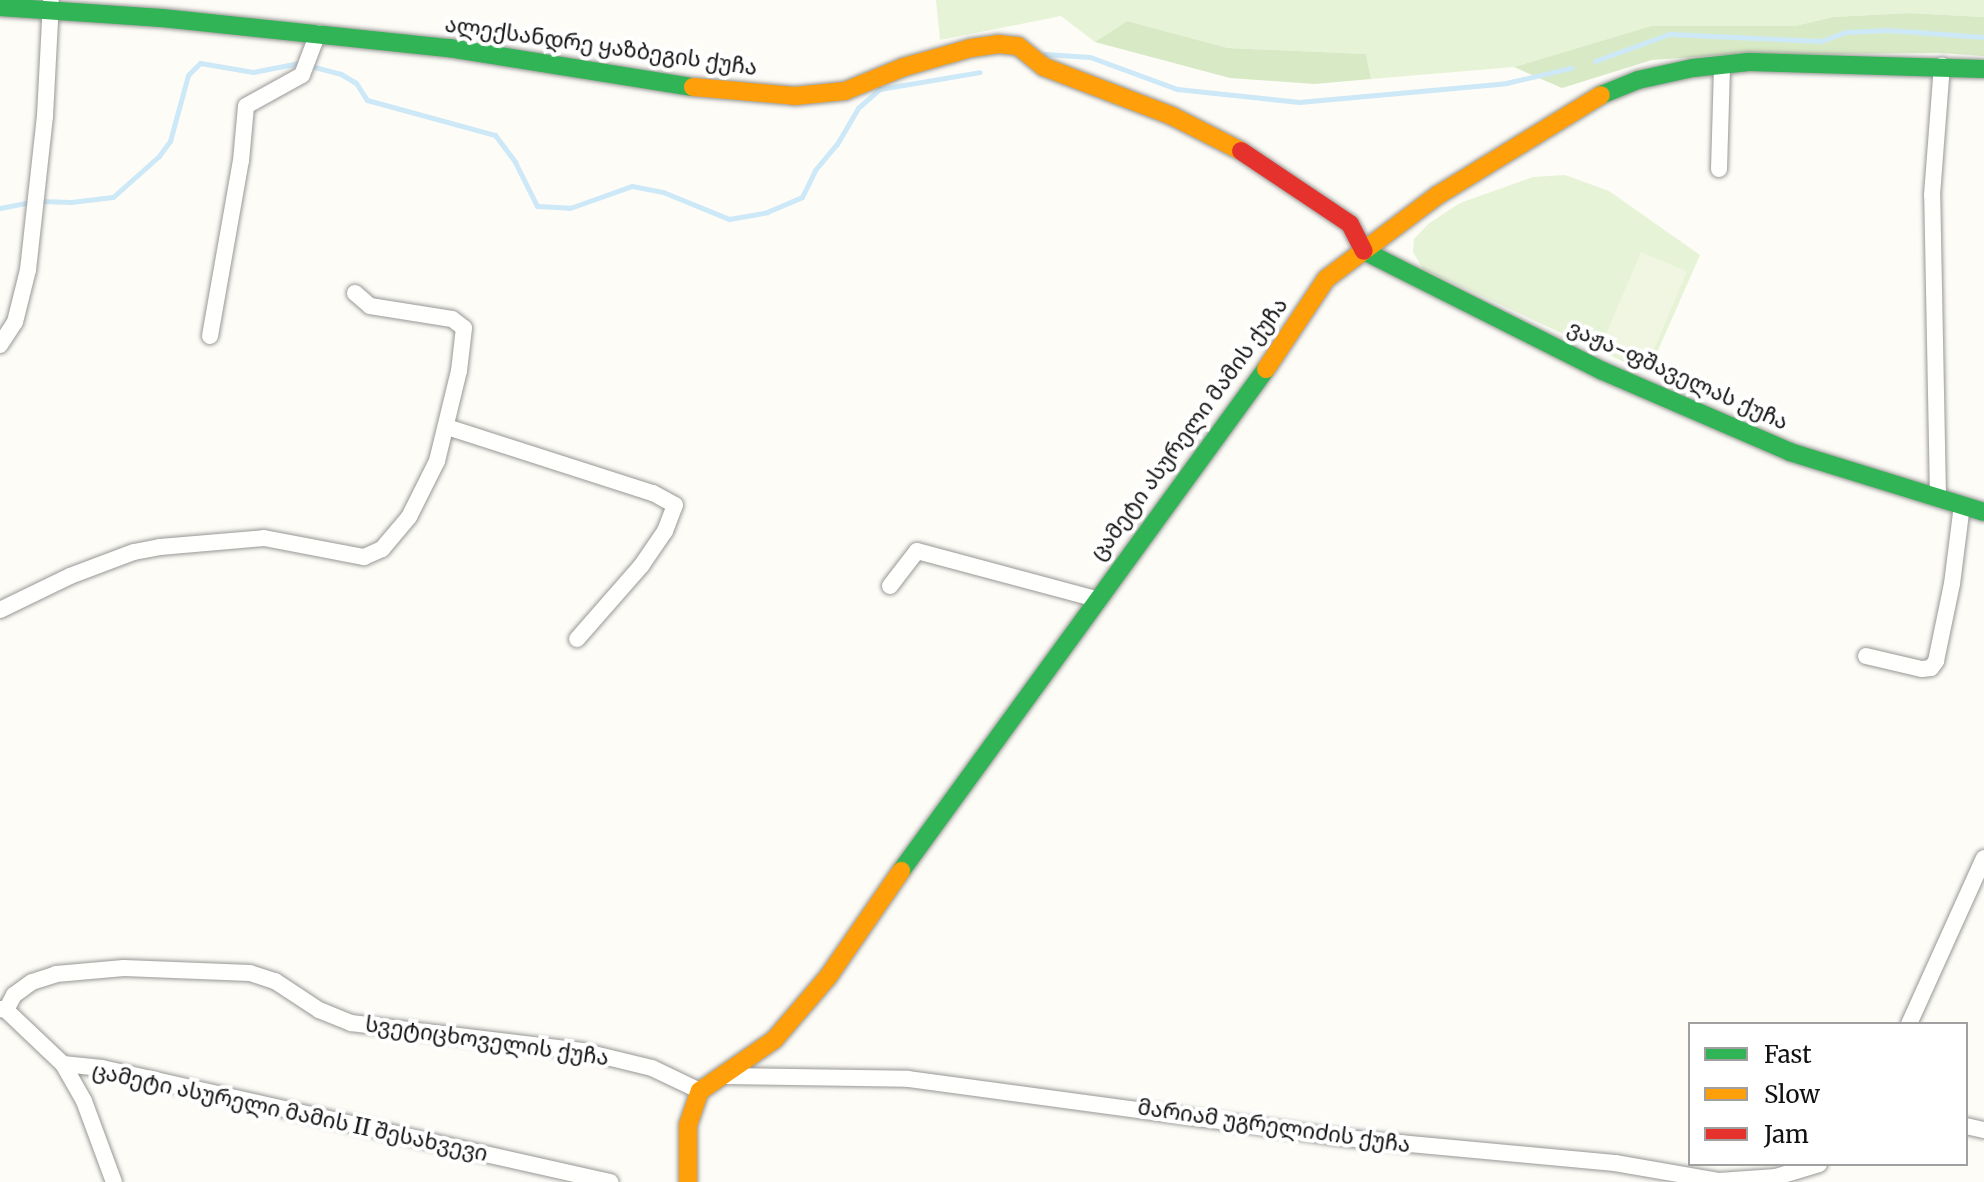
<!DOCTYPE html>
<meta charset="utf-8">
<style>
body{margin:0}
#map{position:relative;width:1984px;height:1182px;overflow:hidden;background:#fdfcf7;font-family:Merriweather,"Noto Sans Georgian",serif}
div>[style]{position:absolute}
.green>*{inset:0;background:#e7f3d7}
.forest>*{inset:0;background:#d8eac5}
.pitch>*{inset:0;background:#f0f6e1;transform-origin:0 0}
.stream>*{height:5px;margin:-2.5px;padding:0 2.5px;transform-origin:2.5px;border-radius:2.5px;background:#cde8f7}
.roads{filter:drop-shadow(0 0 2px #979795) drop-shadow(0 0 2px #979795)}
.street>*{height:16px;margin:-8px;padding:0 8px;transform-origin:8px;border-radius:8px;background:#fffffe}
.fast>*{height:18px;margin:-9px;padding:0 9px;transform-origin:9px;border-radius:9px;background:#30b455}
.slow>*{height:18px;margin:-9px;padding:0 9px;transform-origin:9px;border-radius:9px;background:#ff9f0a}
.jam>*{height:18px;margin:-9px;padding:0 9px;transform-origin:9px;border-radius:9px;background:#e5322d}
span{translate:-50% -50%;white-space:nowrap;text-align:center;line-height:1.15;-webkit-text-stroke:8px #fff;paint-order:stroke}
.street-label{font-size:22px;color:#111}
.legend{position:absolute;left:1688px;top:1022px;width:280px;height:144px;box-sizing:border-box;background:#fff;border:2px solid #a0a0a0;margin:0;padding:10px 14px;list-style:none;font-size:24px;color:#111}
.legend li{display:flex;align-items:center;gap:16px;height:40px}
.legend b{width:40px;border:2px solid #a0a0a0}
</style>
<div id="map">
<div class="green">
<div style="clip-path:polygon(936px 0,1984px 0,1984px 17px,1909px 13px,1833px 17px,1795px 26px,1651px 26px,1514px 67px,1371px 79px,1366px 54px,1228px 48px,1127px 21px,1095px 42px,1061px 16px,940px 40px)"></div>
<div style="clip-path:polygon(1565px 175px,1609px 191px,1700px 255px,1648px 373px,1423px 269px,1413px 252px,1414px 239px,1428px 224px,1460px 203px,1533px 177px)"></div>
</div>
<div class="forest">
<div style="clip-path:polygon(1909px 13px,1984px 17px,1984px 56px,1939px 53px,1723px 55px,1652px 60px,1562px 88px,1514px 67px,1651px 26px,1795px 26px,1833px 17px)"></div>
<div style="clip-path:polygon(1127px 21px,1228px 48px,1366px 54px,1371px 79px,1314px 84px,1230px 78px,1095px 42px)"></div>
</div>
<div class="pitch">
<div style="left:1641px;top:252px;width:50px;height:98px;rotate:23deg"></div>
</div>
<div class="stream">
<div style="left:1045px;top:54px;width:45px;rotate:3.8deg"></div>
<div style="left:1090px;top:57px;width:93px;rotate:20.2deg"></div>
<div style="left:1177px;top:89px;width:123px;rotate:6.1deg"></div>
<div style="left:1299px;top:102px;width:208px;rotate:-5.2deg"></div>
<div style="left:1506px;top:83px;width:67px;rotate:-13deg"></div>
<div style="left:1595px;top:61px;width:79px;rotate:-20deg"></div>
<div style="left:1669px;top:34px;width:152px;rotate:2.6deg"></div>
<div style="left:1821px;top:41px;width:27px;rotate:-20deg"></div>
<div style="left:1846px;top:32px;width:42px;rotate:-2.7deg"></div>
<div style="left:1888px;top:30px;width:96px;rotate:4.2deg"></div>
<div style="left:40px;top:201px;width:31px;rotate:2deg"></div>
<div style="left:71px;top:202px;width:42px;rotate:-6.8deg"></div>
<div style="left:113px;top:197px;width:62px;rotate:-41.7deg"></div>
<div style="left:159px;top:156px;width:19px;rotate:-54deg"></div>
<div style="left:170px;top:141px;width:68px;rotate:-74.7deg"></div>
<div style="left:188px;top:75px;width:17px;rotate:-45deg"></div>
<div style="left:200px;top:63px;width:54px;rotate:9.6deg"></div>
<div style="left:253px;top:72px;width:47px;rotate:-11.1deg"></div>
<div style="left:299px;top:63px;width:43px;rotate:14.7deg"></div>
<div style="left:341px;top:74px;width:17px;rotate:31deg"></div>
<div style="left:356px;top:83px;width:20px;rotate:57deg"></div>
<div style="left:367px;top:100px;width:133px;rotate:15.3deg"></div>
<div style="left:495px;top:135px;width:34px;rotate:53deg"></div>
<div style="left:515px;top:162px;width:49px;rotate:63.4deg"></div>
<div style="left:537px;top:206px;width:33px;rotate:3deg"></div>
<div style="left:570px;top:208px;width:66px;rotate:-19.5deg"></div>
<div style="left:632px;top:186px;width:32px;rotate:11deg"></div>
<div style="left:663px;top:192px;width:71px;rotate:22.2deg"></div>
<div style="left:729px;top:219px;width:39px;rotate:-10deg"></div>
<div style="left:767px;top:212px;width:38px;rotate:-23deg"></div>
<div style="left:802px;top:197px;width:30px;rotate:-64deg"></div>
<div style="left:815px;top:170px;width:34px;rotate:-50deg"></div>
<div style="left:837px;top:144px;width:42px;rotate:-59.7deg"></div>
<div style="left:858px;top:108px;width:29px;rotate:-41deg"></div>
<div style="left:880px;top:89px;width:101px;rotate:-9.6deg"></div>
<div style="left:0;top:208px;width:32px;rotate:-11deg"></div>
</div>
<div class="roads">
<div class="street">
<div style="left:1719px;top:169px;width:104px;rotate:-88.3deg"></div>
<div style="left:210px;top:336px;width:178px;rotate:-80deg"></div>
<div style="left:241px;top:161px;width:55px;rotate:-84.8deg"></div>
<div style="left:246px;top:106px;width:64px;rotate:-29deg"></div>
<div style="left:302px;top:75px;width:45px;rotate:-69.1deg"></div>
<div style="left:0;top:345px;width:27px;rotate:-57deg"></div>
<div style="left:15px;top:322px;width:54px;rotate:-76deg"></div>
<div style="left:28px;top:270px;width:155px;rotate:-83.7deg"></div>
<div style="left:45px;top:116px;width:114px;rotate:-87deg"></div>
<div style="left:447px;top:427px;width:216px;rotate:17.8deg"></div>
<div style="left:653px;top:493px;width:25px;rotate:29deg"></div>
<div style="left:675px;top:505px;width:28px;rotate:111deg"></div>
<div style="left:665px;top:531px;width:42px;rotate:124.4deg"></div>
<div style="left:641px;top:566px;width:97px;rotate:131.2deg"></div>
<div style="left:1938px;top:497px;width:302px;rotate:-91.1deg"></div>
<div style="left:1932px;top:195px;width:130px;rotate:-85.6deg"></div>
<div style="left:890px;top:586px;width:44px;rotate:-52.4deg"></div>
<div style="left:917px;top:551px;width:185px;rotate:15deg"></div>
<div style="left:0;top:610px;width:78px;rotate:-25.9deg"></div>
<div style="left:70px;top:576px;width:68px;rotate:-20.6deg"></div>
<div style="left:134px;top:552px;width:26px;rotate:-11deg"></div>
<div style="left:160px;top:547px;width:104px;rotate:-4.9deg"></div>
<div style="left:264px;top:538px;width:102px;rotate:10.8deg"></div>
<div style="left:364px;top:557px;width:20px;rotate:-24deg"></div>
<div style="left:382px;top:549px;width:42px;rotate:-49.8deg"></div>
<div style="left:409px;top:517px;width:63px;rotate:-63.4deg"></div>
<div style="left:437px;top:461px;width:93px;rotate:-76.3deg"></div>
<div style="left:459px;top:371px;width:43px;rotate:-83.4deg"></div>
<div style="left:464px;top:328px;width:15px;rotate:-143deg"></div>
<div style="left:452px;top:319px;width:83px;rotate:-171deg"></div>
<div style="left:370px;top:306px;width:20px;rotate:-139deg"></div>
<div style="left:1866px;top:656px;width:57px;rotate:13.1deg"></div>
<div style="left:1922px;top:669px;width:9px;rotate:-6deg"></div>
<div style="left:1931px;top:668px;width:9px;rotate:-54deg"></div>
<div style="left:1936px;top:661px;width:79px;rotate:-78.3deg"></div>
<div style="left:1952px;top:584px;width:80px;rotate:-82.8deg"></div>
<div style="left:0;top:1009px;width:6px;rotate:9deg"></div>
<div style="left:6px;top:1010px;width:79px;rotate:43.5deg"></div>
<div style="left:63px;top:1064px;width:43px;rotate:60.4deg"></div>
<div style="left:84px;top:1101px;width:86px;rotate:69.7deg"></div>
<div style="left:6px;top:1010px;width:17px;rotate:-62deg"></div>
<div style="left:14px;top:995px;width:22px;rotate:-36deg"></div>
<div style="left:32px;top:982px;width:25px;rotate:-18deg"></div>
<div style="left:56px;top:974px;width:68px;rotate:-5deg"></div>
<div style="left:124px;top:968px;width:126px;rotate:2.3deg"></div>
<div style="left:250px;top:973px;width:26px;rotate:18deg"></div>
<div style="left:275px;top:981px;width:53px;rotate:33.4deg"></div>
<div style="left:319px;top:1010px;width:35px;rotate:22deg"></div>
<div style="left:351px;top:1023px;width:233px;rotate:6.9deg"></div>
<div style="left:582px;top:1051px;width:72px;rotate:13.7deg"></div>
<div style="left:652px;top:1068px;width:53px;rotate:25.6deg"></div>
<div style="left:1909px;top:1024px;width:182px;rotate:-65.7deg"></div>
<div style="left:63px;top:1064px;width:39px;rotate:6deg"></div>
<div style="left:102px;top:1068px;width:521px;rotate:12.65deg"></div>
<div style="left:726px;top:1076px;width:182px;rotate:0.9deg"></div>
<div style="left:908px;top:1079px;width:441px;rotate:7.7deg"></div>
<div style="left:1345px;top:1138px;width:271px;rotate:5.3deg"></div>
<div style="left:1615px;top:1163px;width:106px;rotate:9.8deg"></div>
<div style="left:1719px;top:1181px;width:57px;rotate:-4deg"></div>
<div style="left:1776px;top:1177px;width:45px;rotate:-16.8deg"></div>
<div style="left:1966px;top:1126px;width:18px;rotate:13deg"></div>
</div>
<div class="fast">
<div style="left:0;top:7px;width:162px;rotate:3.9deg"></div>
<div style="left:162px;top:18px;width:289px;rotate:6deg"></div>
<div style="left:449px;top:48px;width:247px;rotate:9.1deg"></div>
<div style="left:1601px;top:95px;width:40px;rotate:-22deg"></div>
<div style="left:1638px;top:80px;width:56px;rotate:-12.3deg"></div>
<div style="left:1693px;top:68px;width:56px;rotate:-6.1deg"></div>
<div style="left:1749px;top:62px;width:235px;rotate:1.7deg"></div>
<div style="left:1364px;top:251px;width:267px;rotate:26.7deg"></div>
<div style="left:1603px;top:371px;width:204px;rotate:23.4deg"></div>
<div style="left:1790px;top:452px;width:203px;rotate:17.2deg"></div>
<div style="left:901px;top:871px;width:621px;rotate:-53.98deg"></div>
</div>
<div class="slow">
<div style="left:693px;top:87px;width:102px;rotate:5deg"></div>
<div style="left:795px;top:96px;width:50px;rotate:-5.7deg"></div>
<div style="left:845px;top:91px;width:64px;rotate:-22.1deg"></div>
<div style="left:904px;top:67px;width:70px;rotate:-15.8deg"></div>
<div style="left:971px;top:48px;width:27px;rotate:-8deg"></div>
<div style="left:998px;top:44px;width:20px;rotate:6deg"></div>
<div style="left:1018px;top:46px;width:33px;rotate:39deg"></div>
<div style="left:1044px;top:67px;width:137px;rotate:20.9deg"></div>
<div style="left:1172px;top:116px;width:77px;rotate:26.9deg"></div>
<div style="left:1266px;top:369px;width:108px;rotate:-56.3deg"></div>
<div style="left:1326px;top:279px;width:140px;rotate:-36.9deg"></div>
<div style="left:1438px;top:195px;width:191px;rotate:-31.5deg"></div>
<div style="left:688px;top:1182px;width:57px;rotate:-90deg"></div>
<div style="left:688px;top:1125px;width:36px;rotate:-71deg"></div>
<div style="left:700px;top:1091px;width:90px;rotate:-34.6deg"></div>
<div style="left:774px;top:1040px;width:83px;rotate:-49.4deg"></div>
<div style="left:828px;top:977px;width:129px;rotate:-55.4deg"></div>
</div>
<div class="jam">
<div style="left:1241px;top:151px;width:131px;rotate:33.8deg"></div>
<div style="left:1350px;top:224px;width:30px;rotate:63deg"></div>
</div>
</div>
<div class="street-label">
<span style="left:601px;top:46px;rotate:8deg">ალექსანდრე ყაზბეგის ქუჩა</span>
<span style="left:1678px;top:375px;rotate:24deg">ვაჟა-ფშაველას ქუჩა</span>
<span style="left:1189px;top:429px;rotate:-54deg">ცამეტი ასურელი მამის ქუჩა</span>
<span style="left:487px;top:1041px;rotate:8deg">სვეტიცხოველის ქუჩა</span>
<span style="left:290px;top:1112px;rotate:12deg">ცამეტი ასურელი მამის II შესახვევი</span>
<span style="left:1274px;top:1126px;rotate:8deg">მარიამ უგრელიძის ქუჩა</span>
</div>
<ul class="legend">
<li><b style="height:10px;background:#30b455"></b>Fast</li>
<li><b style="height:10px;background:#ff9f0a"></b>Slow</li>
<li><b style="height:10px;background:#e5322d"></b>Jam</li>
</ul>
</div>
